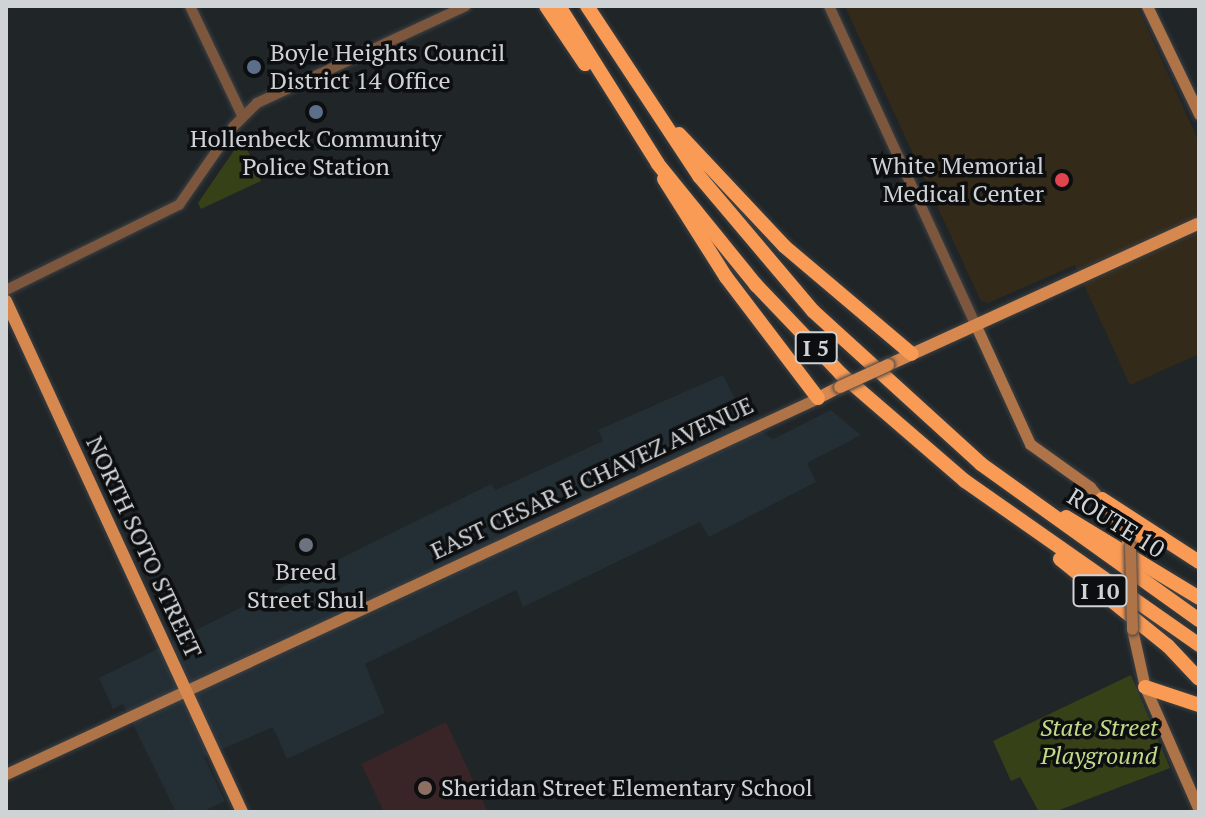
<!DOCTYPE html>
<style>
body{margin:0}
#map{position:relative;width:1205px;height:818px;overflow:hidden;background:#202528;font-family:"PT Serif",serif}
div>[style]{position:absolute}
.built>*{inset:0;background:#242e35}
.education>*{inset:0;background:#392527}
.medical>*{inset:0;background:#342a1a}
.green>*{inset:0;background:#364118}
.roads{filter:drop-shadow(0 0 2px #3c4144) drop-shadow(0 0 2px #3c4144)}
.tertiary>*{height:10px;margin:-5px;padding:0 5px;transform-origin:5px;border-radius:5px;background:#7d573d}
.secondary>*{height:11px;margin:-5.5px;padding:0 5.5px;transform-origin:5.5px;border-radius:5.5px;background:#af7348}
.primary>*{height:12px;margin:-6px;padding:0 6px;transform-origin:6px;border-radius:6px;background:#d6884f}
.motorway>*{height:14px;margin:-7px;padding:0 7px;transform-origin:7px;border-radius:7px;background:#fa9b55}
.bridges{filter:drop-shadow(0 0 2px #3c4144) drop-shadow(0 0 2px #3c4144)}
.secondary-bridge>*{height:11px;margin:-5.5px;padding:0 5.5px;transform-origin:5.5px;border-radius:5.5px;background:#af7348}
.primary-bridge>*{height:12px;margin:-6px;padding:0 6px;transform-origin:6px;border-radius:6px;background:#d6884f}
.dots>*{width:22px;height:22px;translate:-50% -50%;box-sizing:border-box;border:4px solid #0c0e0f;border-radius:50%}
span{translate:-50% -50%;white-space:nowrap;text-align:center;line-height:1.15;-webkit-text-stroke:7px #0c0e0f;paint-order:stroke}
.shield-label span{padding:2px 6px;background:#0c0e0f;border:2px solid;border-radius:6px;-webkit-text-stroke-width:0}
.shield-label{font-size:22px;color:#d0d3d6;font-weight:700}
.poi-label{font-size:24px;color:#d0d3d6}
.left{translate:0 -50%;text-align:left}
.right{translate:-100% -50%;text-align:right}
.street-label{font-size:24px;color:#d0d3d6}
.park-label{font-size:24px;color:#c2da87;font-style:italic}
.frame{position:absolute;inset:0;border:8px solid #d0d3d6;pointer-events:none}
</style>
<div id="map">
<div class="built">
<div style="clip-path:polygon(723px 375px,746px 421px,773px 439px,831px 410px,861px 435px,807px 463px,816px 482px,709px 537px,700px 522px,523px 607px,516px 590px,365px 664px,385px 713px,287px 759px,273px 727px,204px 757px,225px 801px,202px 812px,176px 812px,123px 704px,113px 709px,99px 678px,491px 484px,496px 490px,603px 441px,598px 430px)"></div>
</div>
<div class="education">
<div style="clip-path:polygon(446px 722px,488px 812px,384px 812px,361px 764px)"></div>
</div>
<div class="medical">
<div style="clip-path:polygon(845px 6px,1137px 6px,1199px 142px,1199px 354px,1130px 385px,1075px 265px,988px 303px,981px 301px)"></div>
</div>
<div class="green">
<div style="clip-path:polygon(245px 144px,261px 181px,201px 209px,198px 203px,237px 146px)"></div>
<div style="clip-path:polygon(1131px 675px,1170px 768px,1054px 812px,1039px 812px,1020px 777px,1011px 781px,993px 741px)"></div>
</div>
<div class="roads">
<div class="tertiary">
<div style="left:190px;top:6px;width:121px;rotate:64.5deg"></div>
<div style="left:829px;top:6px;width:352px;rotate:65.3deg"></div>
<div style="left:6px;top:290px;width:193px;rotate:-26.2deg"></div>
<div style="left:179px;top:205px;width:96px;rotate:-55.2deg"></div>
<div style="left:234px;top:126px;width:33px;rotate:-45deg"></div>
<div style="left:257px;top:103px;width:230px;rotate:-24.9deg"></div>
</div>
<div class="secondary">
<div style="left:1147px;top:6px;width:120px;rotate:64.3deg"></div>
<div style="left:976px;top:326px;width:130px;rotate:65.4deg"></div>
<div style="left:1030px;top:444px;width:74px;rotate:35.6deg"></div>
<div style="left:1090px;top:487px;width:43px;rotate:50.7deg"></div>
<div style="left:1117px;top:520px;width:29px;rotate:63deg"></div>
<div style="left:1132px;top:629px;width:59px;rotate:77.4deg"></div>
<div style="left:1145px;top:687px;width:134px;rotate:66.3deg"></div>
<div style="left:6px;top:774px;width:895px;rotate:-24.85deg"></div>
</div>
<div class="primary">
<div style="left:6px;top:301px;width:563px;rotate:65.21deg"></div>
<div style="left:888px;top:365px;width:340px;rotate:-24.5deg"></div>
<div style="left:818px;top:398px;width:25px;rotate:-27deg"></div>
</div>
<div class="motorway">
<div style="left:546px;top:6px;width:70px;rotate:56.1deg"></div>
<div style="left:559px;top:6px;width:186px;rotate:57.9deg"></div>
<div style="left:658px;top:164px;width:156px;rotate:51deg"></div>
<div style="left:756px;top:285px;width:123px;rotate:46.3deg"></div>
<div style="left:841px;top:374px;width:164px;rotate:40.8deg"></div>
<div style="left:965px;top:481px;width:286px;rotate:35deg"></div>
<div style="left:587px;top:6px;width:204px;rotate:56.6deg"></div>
<div style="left:699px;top:176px;width:177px;rotate:49.8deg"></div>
<div style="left:813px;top:311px;width:227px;rotate:42.3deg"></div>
<div style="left:981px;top:464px;width:268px;rotate:35.6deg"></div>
<div style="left:679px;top:134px;width:154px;rotate:46.8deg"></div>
<div style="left:784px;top:246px;width:167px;rotate:40.2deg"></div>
<div style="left:664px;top:179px;width:116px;rotate:57.7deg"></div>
<div style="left:726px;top:277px;width:152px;rotate:52.8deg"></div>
<div style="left:1102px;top:499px;width:116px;rotate:33deg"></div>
<div style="left:1066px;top:517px;width:156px;rotate:31.3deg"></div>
<div style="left:1129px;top:542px;width:15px;rotate:-37deg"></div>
<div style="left:1141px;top:533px;width:17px;rotate:10deg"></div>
<div style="left:1060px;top:559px;width:139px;rotate:38.9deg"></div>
<div style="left:1168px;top:646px;width:45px;rotate:46.8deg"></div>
<div style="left:1145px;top:687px;width:57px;rotate:18.4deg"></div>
</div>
</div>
<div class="bridges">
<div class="secondary-bridge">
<div style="left:1130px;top:546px;width:83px;rotate:88.6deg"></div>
</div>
<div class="primary-bridge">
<div style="left:840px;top:387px;width:53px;rotate:-24.6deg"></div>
</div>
</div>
<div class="dots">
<div style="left:254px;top:67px;background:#5c6f8a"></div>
<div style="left:316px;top:112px;background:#5c6f8a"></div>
<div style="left:1062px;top:180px;background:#e0444e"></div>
<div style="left:306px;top:545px;background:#6b7280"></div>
<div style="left:425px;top:788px;background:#8d6e63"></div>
</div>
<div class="shield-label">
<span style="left:816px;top:348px">I 5</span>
<span style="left:1100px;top:591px">I 10</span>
</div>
<div class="poi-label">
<span class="left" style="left:270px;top:67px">Boyle Heights Council<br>District 14 Office</span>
<span style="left:316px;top:153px">Hollenbeck Community<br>Police Station</span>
<span class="right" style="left:1044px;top:180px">White Memorial<br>Medical Center</span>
<span style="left:306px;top:586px">Breed<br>Street Shul</span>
<span class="left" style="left:441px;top:788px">Sheridan Street Elementary School</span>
</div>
<div class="street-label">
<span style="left:592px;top:478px;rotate:-25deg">EAST CESAR E CHAVEZ AVENUE</span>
<span style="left:1116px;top:523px;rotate:32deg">ROUTE 10</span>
<span style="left:144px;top:547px;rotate:65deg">NORTH SOTO STREET</span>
</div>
<div class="park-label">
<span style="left:1099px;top:742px">State Street<br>Playground</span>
</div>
<div class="frame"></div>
</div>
